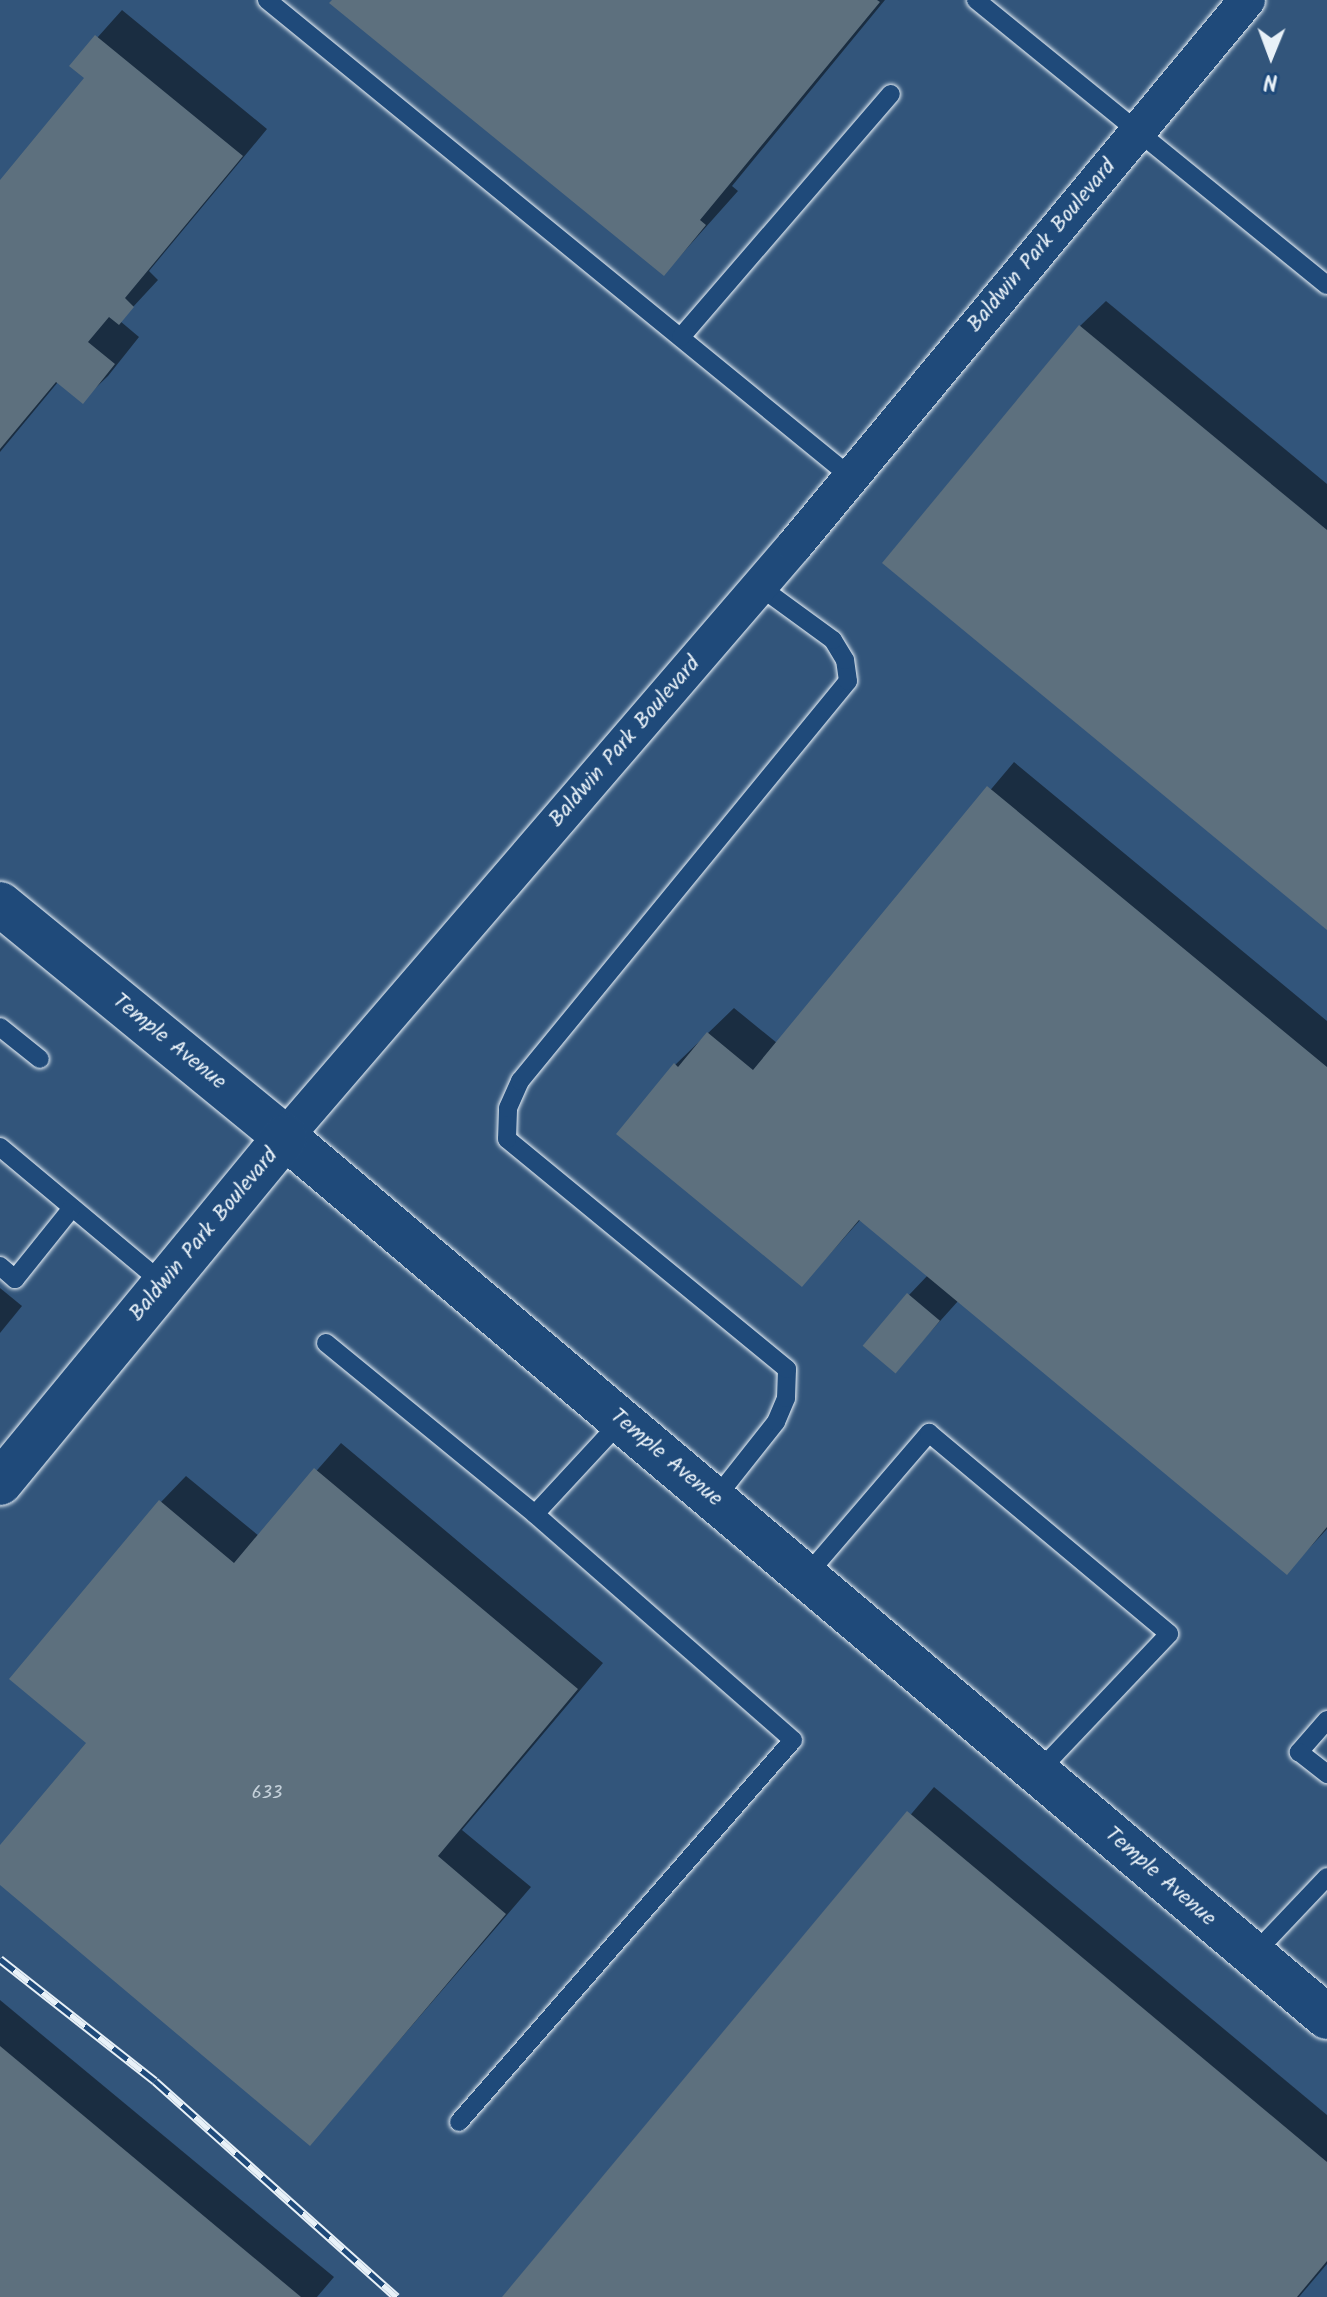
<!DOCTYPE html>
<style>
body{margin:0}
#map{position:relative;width:1327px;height:2297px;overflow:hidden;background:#1f4a7a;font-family:Kalam,sans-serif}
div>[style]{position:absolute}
.built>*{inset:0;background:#32557b;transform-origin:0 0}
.shadow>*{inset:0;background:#0007}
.building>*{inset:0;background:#5d707e;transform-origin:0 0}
.roads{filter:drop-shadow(0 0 2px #e8f1f8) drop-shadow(0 0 2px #e8f1f8)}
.service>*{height:18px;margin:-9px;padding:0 9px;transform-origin:9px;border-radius:9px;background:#1f4a7a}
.minor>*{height:36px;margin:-18px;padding:0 18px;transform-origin:18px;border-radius:18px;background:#1f4a7a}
.secondary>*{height:44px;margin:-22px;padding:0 22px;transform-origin:22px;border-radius:22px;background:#1f4a7a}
.rail>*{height:9px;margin-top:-4.5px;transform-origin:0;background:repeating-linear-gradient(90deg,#1f4a7a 0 18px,#e8f1f8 0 36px);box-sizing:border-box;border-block:2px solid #e8f1f8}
span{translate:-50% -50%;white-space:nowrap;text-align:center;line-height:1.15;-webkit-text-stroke:6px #1f4a7a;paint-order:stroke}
.number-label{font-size:18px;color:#c5d1da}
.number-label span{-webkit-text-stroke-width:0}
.street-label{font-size:22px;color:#e8f1f8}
.north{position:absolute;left:1231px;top:16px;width:80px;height:80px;-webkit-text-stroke:6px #1f4a7a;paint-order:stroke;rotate:181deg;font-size:22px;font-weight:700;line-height:32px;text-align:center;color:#e8f1f8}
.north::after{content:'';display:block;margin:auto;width:28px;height:36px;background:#e8f1f8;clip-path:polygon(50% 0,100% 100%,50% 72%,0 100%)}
</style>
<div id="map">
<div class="built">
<div style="left:0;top:0;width:1327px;height:2297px"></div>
</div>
<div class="shadow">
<div style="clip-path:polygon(335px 0,885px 0,732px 186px,738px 191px,664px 274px)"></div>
<div style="clip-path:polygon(122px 10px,267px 129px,149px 271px,158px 280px,120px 321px,139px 337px,108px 376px,82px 401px,58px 382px,0 452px,0 183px,86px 78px,72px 66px)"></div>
<div style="clip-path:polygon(1106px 301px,1327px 484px,1327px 928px,1080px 326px)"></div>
<div style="clip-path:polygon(1014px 762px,1327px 1021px,1327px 1529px,1287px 1572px,959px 1300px,896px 1370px,909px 1295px,928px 1275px,861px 1219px,802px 1285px,675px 1065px,734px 1008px,777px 1043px)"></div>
<div style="clip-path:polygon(0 1288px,22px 1306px,0 1333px)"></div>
<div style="clip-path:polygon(341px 1443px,603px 1663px,462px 1830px,531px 1887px,310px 2144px,0 1882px,0 1848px,89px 1743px,161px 1502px,186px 1476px,259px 1536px)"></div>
<div style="clip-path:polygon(934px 1787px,1327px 2115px,1327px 2264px,1299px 2297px,504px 2297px)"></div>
<div style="clip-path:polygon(0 2000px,334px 2277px,317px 2297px,0 2297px)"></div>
</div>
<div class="building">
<div style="clip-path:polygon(332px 0,877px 0,880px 2px,700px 220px,706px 225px,664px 276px,329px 3px)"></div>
<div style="clip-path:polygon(95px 35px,243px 156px,125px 298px,134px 307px,119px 325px,109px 317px,88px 342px,115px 364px,83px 404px,56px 382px,0 449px,0 180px,84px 78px,69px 66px)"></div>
<div style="clip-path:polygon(1079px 325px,1327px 530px,1327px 930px,882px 563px)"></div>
<div style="clip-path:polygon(987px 786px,1327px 1067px,1327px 1527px,1287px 1575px,859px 1220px,802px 1287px,616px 1134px,674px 1063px,678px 1067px,707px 1032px,753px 1070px)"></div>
<div style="left:907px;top:1293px;width:43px;height:69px;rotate:40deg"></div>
<div style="clip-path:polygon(314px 1468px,578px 1689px,438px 1856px,506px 1914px,310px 2146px,0 1885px,0 1845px,86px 1743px,9px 1679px,159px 1500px,234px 1563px)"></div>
<div style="clip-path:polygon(907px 1811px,1327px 2162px,1327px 2261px,1297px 2297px,502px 2297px)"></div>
<div style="clip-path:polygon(0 2046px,301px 2297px,0 2297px)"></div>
</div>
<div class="roads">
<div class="service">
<div style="left:267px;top:0;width:754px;rotate:39.24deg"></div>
<div style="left:976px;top:0;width:452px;rotate:39.1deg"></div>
<div style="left:681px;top:337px;width:321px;rotate:-49.2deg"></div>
<div style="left:0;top:1027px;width:51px;rotate:38.7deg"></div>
<div style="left:0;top:1147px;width:214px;rotate:39.9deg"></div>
<div style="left:0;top:1266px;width:20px;rotate:41deg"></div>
<div style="left:15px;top:1279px;width:90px;rotate:-51.3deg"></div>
<div style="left:326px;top:1343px;width:270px;rotate:39.3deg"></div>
<div style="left:535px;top:1514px;width:127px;rotate:-47.2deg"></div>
<div style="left:715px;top:1499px;width:98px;rotate:-51.6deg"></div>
<div style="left:776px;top:1422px;width:26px;rotate:-67deg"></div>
<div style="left:786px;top:1398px;width:29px;rotate:-88deg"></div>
<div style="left:787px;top:1369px;width:362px;rotate:-140.6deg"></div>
<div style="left:507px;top:1139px;width:31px;rotate:-88deg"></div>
<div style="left:508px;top:1108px;width:30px;rotate:-66deg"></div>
<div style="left:520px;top:1081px;width:517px;rotate:-50.65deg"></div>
<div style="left:848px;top:681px;width:21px;rotate:-98deg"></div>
<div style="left:845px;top:660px;width:23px;rotate:-121deg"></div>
<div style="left:833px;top:640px;width:92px;rotate:-143.9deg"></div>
<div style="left:806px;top:1576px;width:189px;rotate:-49.3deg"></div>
<div style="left:929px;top:1433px;width:313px;rotate:39.9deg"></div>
<div style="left:1169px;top:1634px;width:189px;rotate:133.5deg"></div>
<div style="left:1327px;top:1720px;width:43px;rotate:131.2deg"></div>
<div style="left:1299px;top:1752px;width:36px;rotate:38deg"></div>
<div style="left:1252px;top:1956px;width:109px;rotate:-46.5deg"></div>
<div style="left:459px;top:2122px;width:507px;rotate:-48.84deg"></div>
<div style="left:793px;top:1740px;width:343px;rotate:-138.8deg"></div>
</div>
<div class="minor">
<div style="left:285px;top:1137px;width:781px;rotate:-49.26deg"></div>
<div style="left:795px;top:545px;width:708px;rotate:-50.33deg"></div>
</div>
<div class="secondary">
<div style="left:0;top:904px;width:368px;rotate:39.3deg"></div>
<div style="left:285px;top:1137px;width:1364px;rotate:40.18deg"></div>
<div style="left:0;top:1483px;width:448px;rotate:-50.5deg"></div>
</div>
</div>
<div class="rail">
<div style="left:0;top:1959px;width:197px;rotate:38.2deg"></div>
<div style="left:155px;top:2081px;width:324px;rotate:41.8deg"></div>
</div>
<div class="number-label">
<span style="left:267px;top:1794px">633</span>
</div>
<div class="street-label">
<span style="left:1042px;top:246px;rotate:-50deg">Baldwin Park Boulevard</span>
<span style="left:625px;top:742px;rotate:-49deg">Baldwin Park Boulevard</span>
<span style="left:169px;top:1042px;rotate:39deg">Temple Avenue</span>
<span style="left:204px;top:1235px;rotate:-50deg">Baldwin Park Boulevard</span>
<span style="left:666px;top:1458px;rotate:40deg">Temple Avenue</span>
<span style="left:1160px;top:1877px;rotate:41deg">Temple Avenue</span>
</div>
<div class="north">N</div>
</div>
